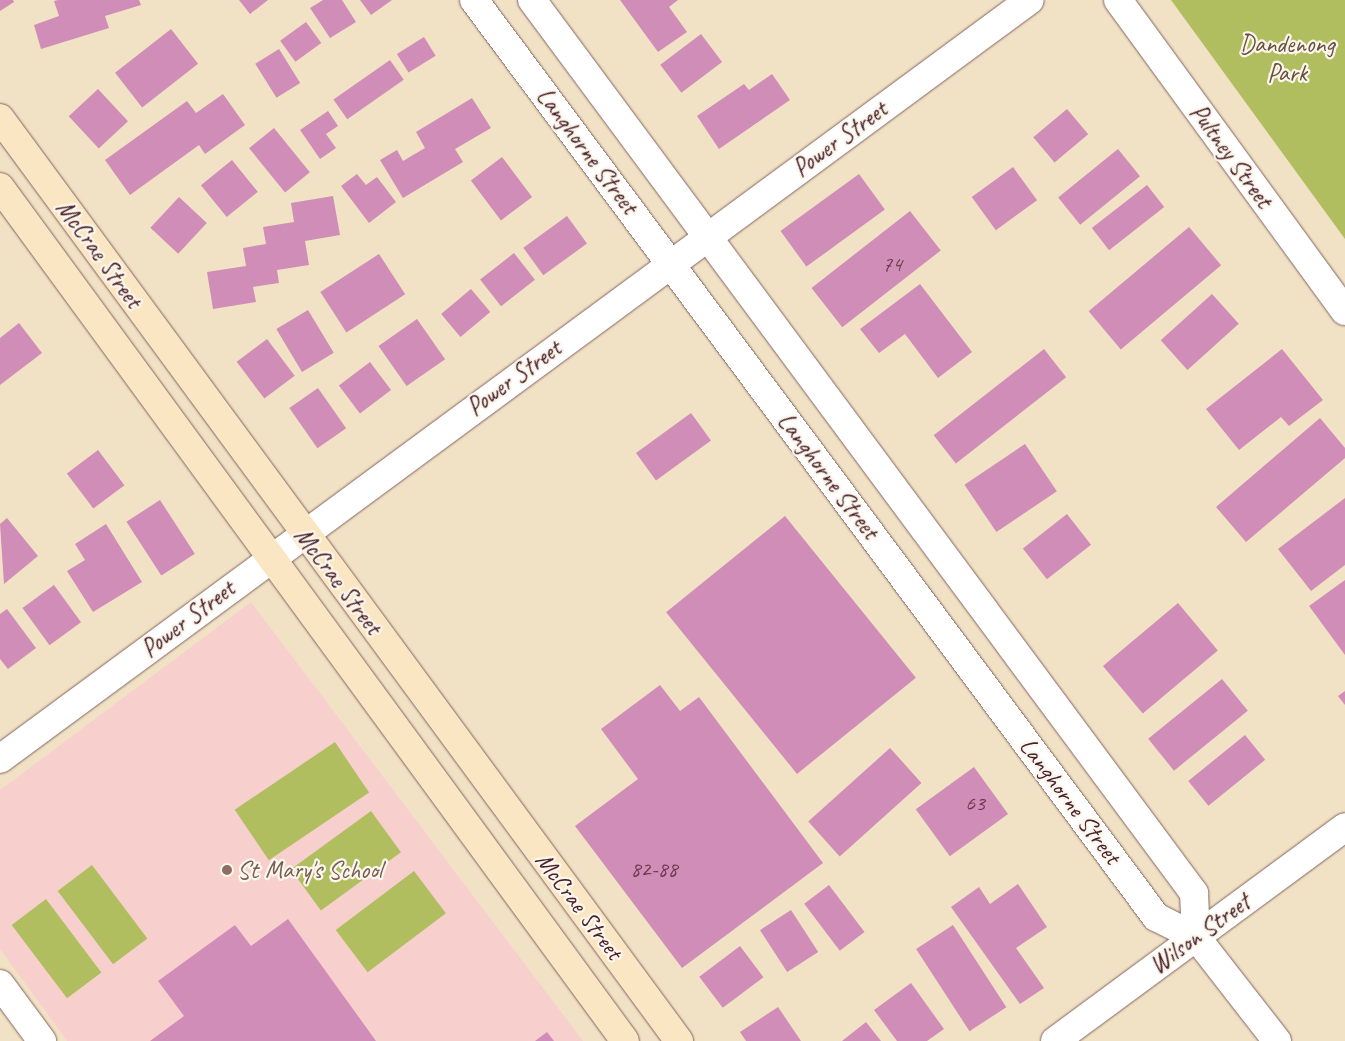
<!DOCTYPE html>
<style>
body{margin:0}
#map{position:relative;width:1345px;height:1041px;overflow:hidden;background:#f1e2c5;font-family:Caveat,sans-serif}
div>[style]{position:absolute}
.built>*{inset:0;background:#f7d0ce}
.green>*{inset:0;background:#b1be60;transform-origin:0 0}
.building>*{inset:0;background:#d08db7;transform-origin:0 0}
.roads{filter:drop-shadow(0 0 1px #846361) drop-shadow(0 0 1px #846361)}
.minor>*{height:28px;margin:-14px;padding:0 14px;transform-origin:14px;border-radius:14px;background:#fff}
.secondary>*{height:28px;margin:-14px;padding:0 14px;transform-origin:14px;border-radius:14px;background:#fbe6c4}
.dots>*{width:14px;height:14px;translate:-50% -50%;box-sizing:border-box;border:2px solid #fbf7ec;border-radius:50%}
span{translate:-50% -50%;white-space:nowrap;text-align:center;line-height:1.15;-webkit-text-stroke:4.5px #fbf7ec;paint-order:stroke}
.number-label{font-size:22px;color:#6c3a4e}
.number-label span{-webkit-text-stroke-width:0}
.park-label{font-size:25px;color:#694f3b}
.street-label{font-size:25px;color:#4a1f2b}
.education-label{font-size:25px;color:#785e54}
.left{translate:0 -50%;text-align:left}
</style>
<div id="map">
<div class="built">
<div style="clip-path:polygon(251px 602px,583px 1041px,67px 1041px,0 949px,0 790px)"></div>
</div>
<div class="green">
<div style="clip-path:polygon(1171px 0,1345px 0,1345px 239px)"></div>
<div style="left:335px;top:742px;width:61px;height:121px;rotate:56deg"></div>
<div style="left:371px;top:811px;width:51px;height:99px;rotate:54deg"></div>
<div style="left:92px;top:865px;width:92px;height:43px;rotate:53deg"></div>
<div style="left:414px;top:871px;width:53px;height:98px;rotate:53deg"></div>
<div style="left:46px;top:899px;width:92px;height:43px;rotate:53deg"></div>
</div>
<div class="building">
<div style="clip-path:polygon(0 0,13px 0,14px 2px,0 11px)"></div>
<div style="clip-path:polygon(58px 0,139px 0,141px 5px,105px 16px,109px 28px,41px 49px,34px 25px,59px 16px,54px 1px)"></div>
<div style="clip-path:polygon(239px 0,268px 0,250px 14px)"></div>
<div style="clip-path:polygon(323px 0,342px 0,356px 22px,330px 38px,310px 8px)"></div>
<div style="clip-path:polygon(360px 0,392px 0,371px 15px)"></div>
<div style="clip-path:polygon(620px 0,678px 0,669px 7px,687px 32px,658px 52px)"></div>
<div style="left:306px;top:22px;width:26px;height:32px;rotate:54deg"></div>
<div style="left:171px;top:29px;width:44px;height:71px;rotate:52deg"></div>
<div style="left:701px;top:34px;width:35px;height:51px;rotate:53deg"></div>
<div style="left:424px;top:37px;width:22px;height:32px;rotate:58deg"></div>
<div style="left:279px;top:49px;width:40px;height:28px;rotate:58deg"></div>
<div style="left:390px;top:60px;width:24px;height:69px;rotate:55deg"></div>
<div style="clip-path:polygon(772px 74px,790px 100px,719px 149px,697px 116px,744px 84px,749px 90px)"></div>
<div style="left:98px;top:89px;width:44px;height:40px;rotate:47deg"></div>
<div style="clip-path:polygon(223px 94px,245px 125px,205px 154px,199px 145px,130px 195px,105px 160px,187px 101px,196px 113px)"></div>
<div style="clip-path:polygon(472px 98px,491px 128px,455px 149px,463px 162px,403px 198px,380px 160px,397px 150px,403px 161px,425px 148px,416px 132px)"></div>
<div style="left:1067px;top:109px;width:33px;height:44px;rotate:50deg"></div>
<div style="clip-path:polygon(328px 111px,338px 126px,326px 134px,336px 148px,320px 159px,300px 130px)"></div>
<div style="left:274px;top:128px;width:57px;height:32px;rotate:51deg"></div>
<div style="left:1118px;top:149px;width:35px;height:77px;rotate:51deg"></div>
<div style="left:502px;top:157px;width:50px;height:39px;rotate:53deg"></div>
<div style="left:232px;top:160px;width:41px;height:40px;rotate:51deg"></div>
<div style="left:1013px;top:167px;width:41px;height:51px;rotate:54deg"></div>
<div style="clip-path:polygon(357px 174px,366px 185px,377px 177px,396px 202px,369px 223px,341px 186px)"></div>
<div style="left:859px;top:174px;width:44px;height:97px;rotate:54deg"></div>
<div style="left:1147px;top:185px;width:28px;height:70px;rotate:52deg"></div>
<div style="clip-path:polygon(333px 196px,340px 235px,305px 241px,309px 265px,277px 270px,279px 283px,253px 287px,256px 302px,213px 309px,207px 272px,246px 266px,243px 248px,266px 244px,263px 227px,294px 222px,291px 203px)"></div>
<div style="left:179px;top:197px;width:38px;height:42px;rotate:43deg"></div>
<div style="left:910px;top:211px;width:50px;height:125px;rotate:52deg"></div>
<div style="left:567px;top:216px;width:34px;height:54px;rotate:54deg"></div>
<div style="left:1189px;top:227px;width:50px;height:131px;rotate:50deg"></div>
<div style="left:514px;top:253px;width:34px;height:43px;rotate:52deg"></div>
<div style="left:379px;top:254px;width:48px;height:70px;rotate:57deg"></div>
<div style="clip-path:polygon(920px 284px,972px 352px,938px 378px,905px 334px,879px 353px,860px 329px)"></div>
<div style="left:471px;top:289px;width:30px;height:39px;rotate:50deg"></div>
<div style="left:1212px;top:294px;width:40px;height:69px;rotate:48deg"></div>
<div style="left:308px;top:310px;width:50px;height:37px;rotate:59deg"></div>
<div style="left:417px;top:319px;width:49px;height:47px;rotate:55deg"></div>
<div style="clip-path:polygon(19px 323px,42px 353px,0 385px,0 338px)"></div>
<div style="left:267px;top:339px;width:46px;height:38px;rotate:53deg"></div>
<div style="left:1044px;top:349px;width:36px;height:140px;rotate:52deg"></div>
<div style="clip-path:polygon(1282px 349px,1323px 400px,1289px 426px,1281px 417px,1239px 450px,1206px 409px)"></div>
<div style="left:370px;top:362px;width:35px;height:39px;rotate:53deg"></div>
<div style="left:318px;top:388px;width:49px;height:35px;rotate:55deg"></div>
<div style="left:691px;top:413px;width:34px;height:68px;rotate:54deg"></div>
<div style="clip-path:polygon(1320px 418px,1345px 448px,1345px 458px,1246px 542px,1216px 507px)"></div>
<div style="left:1025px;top:444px;width:57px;height:73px;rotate:56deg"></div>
<div style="left:98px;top:450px;width:44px;height:39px;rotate:53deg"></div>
<div style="clip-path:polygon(1345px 498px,1345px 565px,1311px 591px,1278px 549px)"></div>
<div style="left:160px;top:500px;width:64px;height:40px;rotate:57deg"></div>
<div style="left:1067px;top:514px;width:39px;height:56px;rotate:52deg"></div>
<div style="left:785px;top:516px;width:208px;height:153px;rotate:51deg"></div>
<div style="clip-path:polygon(7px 518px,38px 556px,4px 584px,0 524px)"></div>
<div style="clip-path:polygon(106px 524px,142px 582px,93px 612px,67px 571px,85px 560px,75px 544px)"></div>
<div style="clip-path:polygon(1345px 580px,1345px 655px,1309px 606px)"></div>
<div style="left:54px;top:585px;width:46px;height:39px;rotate:54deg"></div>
<div style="left:1178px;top:603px;width:62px;height:98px;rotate:50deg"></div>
<div style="clip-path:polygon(7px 609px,36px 648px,8px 669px,0 659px,0 614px)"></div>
<div style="left:1222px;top:679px;width:41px;height:95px;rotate:51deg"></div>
<div style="clip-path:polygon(660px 685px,680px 711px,699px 697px,823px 863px,682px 968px,575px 826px,638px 779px,601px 729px)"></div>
<div style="clip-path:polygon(1345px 691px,1345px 705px,1338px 696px)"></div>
<div style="left:1245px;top:735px;width:32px;height:73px;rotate:51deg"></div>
<div style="left:890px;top:748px;width:47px;height:110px;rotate:48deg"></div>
<div style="left:974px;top:767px;width:58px;height:72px;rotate:54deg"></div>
<div style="clip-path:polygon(1018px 884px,1047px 927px,1016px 948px,1044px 988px,1020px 1004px,951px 907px,979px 887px,990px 904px)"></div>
<div style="left:829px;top:885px;width:59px;height:31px;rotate:53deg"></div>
<div style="left:791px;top:910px;width:50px;height:37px;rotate:57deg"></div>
<div style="clip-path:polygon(288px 919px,376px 1041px,150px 1041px,184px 1016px,158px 981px,235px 925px,251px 946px)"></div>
<div style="left:953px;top:925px;width:98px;height:44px;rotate:57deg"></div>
<div style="left:740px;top:946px;width:39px;height:51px;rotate:53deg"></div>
<div style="clip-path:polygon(911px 983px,944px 1029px,927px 1041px,897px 1041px,874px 1010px)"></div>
<div style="clip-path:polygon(778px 1007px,801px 1041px,746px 1041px,740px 1032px)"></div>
<div style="clip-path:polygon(866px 1022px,881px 1041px,842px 1041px)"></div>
<div style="clip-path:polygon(547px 1032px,554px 1041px,535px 1041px)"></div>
</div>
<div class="roads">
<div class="minor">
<div style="left:474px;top:0;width:1143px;rotate:53.36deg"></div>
<div style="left:1156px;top:917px;width:45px;rotate:26.6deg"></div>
<div style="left:1196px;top:937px;width:132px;rotate:52.1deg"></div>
<div style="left:532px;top:0;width:1112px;rotate:53.45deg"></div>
<div style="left:1194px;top:893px;width:44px;rotate:87.4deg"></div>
<div style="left:1118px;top:0;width:385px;rotate:53.9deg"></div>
<div style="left:0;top:759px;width:1279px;rotate:-36.39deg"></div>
<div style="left:0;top:984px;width:71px;rotate:53.6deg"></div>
<div style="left:1055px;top:1041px;width:360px;rotate:-36.4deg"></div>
</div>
<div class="secondary">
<div style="left:0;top:118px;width:1146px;rotate:53.66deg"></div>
<div style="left:0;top:187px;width:1058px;rotate:53.8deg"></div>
</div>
</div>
<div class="dots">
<div style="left:227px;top:870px;background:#8d6e63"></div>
</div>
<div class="number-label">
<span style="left:892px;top:265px">74</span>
<span style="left:975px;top:804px">63</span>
<span style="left:654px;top:870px">82-88</span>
</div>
<div class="park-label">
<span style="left:1287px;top:59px">Dandenong<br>Park</span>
</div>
<div class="street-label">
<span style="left:840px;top:139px;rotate:-36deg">Power Street</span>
<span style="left:587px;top:151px;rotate:53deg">Langhorne Street</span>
<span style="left:1231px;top:156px;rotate:54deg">Pultney Street</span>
<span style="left:99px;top:254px;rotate:54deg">McCrae Street</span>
<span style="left:514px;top:378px;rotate:-36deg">Power Street</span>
<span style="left:828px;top:476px;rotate:53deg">Langhorne Street</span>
<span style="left:338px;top:581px;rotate:53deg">McCrae Street</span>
<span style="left:188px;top:619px;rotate:-37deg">Power Street</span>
<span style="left:1070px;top:801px;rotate:53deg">Langhorne Street</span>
<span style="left:579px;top:906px;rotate:53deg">McCrae Street</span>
<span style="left:1200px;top:934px;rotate:-36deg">Wilson Street</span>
</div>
<div class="education-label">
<span class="left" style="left:237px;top:870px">St Mary's School</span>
</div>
</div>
